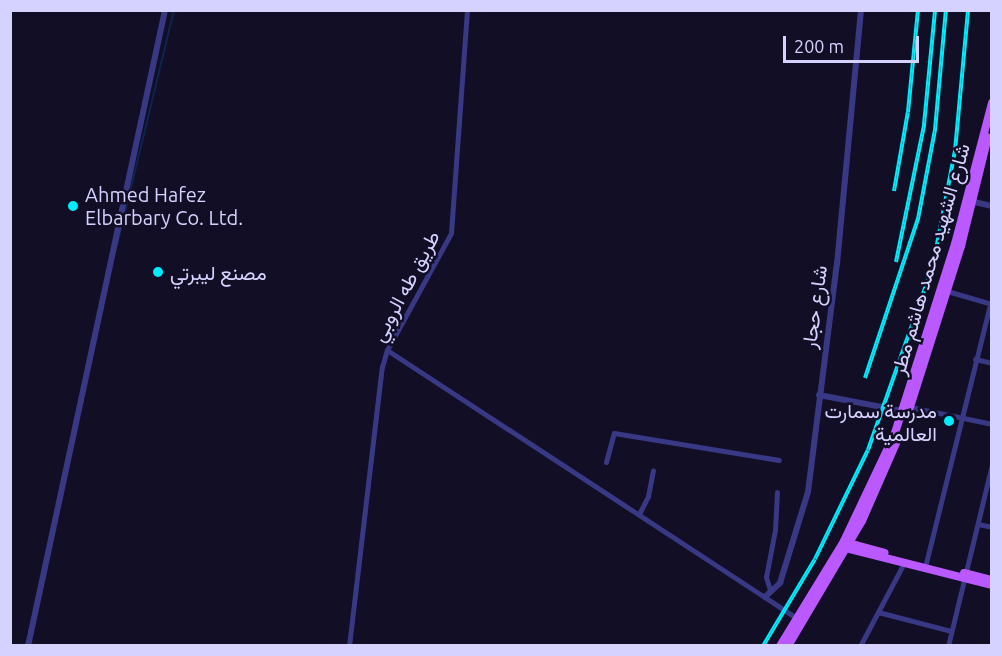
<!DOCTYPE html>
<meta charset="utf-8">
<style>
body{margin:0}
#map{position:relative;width:1002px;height:656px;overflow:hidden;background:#110e25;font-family:Ubuntu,Vazirmatn,sans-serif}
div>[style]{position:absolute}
.stream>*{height:1.5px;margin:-0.75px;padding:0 0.75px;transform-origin:0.75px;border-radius:0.75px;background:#0c264b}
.minor>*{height:5px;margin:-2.5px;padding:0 2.5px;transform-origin:2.5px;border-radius:2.5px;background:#383885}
.tertiary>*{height:6px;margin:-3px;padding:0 3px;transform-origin:3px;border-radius:3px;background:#383885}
.primary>*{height:8px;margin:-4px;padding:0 4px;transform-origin:4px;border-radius:4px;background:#ba59ff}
.rail>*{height:4px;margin-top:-2px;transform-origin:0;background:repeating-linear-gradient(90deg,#110e25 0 4.5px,#00edfd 0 9px);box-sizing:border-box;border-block:2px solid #00edfd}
.dots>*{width:16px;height:16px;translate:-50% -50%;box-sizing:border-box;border:3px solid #110e25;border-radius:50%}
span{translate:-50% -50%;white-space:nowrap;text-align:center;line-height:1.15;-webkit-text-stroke:5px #110e25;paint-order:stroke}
.poi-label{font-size:20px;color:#d5d2ff}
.left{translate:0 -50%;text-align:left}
.right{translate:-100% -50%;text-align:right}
.street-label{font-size:20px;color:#d5d2ff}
.frame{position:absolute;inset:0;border:12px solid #d5d2ff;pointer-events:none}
.scale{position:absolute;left:783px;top:36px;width:136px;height:27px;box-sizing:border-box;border:3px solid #d5d2ff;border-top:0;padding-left:8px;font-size:18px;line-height:21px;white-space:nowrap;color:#d5d2ff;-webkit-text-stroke:4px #110e25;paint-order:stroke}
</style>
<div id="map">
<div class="stream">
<div style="left:117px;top:246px;width:243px;rotate:-76.4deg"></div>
</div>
<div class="minor">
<div style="left:947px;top:291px;width:47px;rotate:16.1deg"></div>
<div style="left:387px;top:350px;width:490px;rotate:33.2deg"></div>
<div style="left:975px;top:359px;width:17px;rotate:13deg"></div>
<div style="left:910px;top:407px;width:84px;rotate:11.7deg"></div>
<div style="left:606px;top:462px;width:30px;rotate:-75deg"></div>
<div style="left:614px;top:433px;width:167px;rotate:9.3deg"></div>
<div style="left:639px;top:514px;width:20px;rotate:-63deg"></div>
<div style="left:648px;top:496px;width:26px;rotate:-79deg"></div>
<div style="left:978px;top:524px;width:14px;rotate:12deg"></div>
<div style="left:926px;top:563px;width:267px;rotate:-76.1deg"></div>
<div style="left:770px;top:590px;width:14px;rotate:-107deg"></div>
<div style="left:766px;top:577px;width:48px;rotate:-79.2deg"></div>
<div style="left:775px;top:530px;width:38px;rotate:-87deg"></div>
<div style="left:878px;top:612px;width:75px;rotate:14.6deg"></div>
<div style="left:349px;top:646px;width:281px;rotate:-83.3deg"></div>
<div style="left:382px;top:367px;width:18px;rotate:-74deg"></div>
<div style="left:387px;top:350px;width:133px;rotate:-61.3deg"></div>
<div style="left:451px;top:233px;width:224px;rotate:-85.9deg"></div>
<div style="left:860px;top:646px;width:94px;rotate:-62.1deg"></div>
<div style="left:948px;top:646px;width:187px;rotate:-76.4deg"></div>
</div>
<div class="tertiary">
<div style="left:970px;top:201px;width:23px;rotate:13deg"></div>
<div style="left:819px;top:395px;width:86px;rotate:10.8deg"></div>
<div style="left:765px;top:597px;width:21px;rotate:-43deg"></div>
<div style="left:780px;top:583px;width:95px;rotate:-72.9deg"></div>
<div style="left:808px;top:492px;width:230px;rotate:-82.8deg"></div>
<div style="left:837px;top:264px;width:255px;rotate:-84.6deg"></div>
<div style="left:28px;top:646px;width:651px;rotate:-77.84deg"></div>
</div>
<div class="primary">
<div style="left:910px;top:407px;width:169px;rotate:-72.4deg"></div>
<div style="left:961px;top:246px;width:112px;rotate:-76.1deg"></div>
<div style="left:845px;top:542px;width:41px;rotate:15.4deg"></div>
<div style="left:842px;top:547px;width:155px;rotate:14.2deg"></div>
<div style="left:964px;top:573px;width:29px;rotate:14deg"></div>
<div style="left:780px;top:646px;width:123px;rotate:-58.6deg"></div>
<div style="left:844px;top:541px;width:119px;rotate:-64.7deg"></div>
<div style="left:895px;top:433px;width:198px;rotate:-72.4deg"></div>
<div style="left:955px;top:244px;width:146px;rotate:-75.3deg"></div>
<div style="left:788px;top:646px;width:145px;rotate:-59.4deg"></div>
<div style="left:862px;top:521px;width:87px;rotate:-66.4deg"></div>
</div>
<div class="rail">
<div style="left:894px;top:191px;width:80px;rotate:-80deg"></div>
<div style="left:908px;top:112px;width:102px;rotate:-84.4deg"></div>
<div style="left:896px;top:262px;width:140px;rotate:-78.4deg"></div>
<div style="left:924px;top:125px;width:116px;rotate:-84.5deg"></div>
<div style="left:865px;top:378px;width:168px;rotate:-71.6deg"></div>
<div style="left:918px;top:219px;width:91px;rotate:-79.2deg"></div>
<div style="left:935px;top:130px;width:121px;rotate:-84.8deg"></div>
<div style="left:763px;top:646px;width:101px;rotate:-59.1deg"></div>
<div style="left:815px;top:559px;width:121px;rotate:-64.1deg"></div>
<div style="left:868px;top:450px;width:196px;rotate:-70.6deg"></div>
<div style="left:933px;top:265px;width:116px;rotate:-79.1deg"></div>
<div style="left:955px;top:151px;width:142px;rotate:-84.7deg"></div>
</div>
<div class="dots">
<div style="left:73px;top:206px;background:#00edfd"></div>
<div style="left:158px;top:272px;background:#00edfd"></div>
<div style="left:949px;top:421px;background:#00edfd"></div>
</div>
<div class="poi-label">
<span class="left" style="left:85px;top:206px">Ahmed Hafez<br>Elbarbary Co. Ltd.</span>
<span class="left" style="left:170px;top:272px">مصنع ليبرتي</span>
<span class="right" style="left:937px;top:422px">مدرسة سمارت<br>العالمية</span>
</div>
<div class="street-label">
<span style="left:930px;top:259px;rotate:-74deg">شارع الشهيد محمد هاشم مطر</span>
<span style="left:405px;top:286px;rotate:-62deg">طريق طه الروبي</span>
<span style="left:814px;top:307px;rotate:-82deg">شارع حجار</span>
</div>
<div class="frame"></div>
<div class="scale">200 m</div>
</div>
